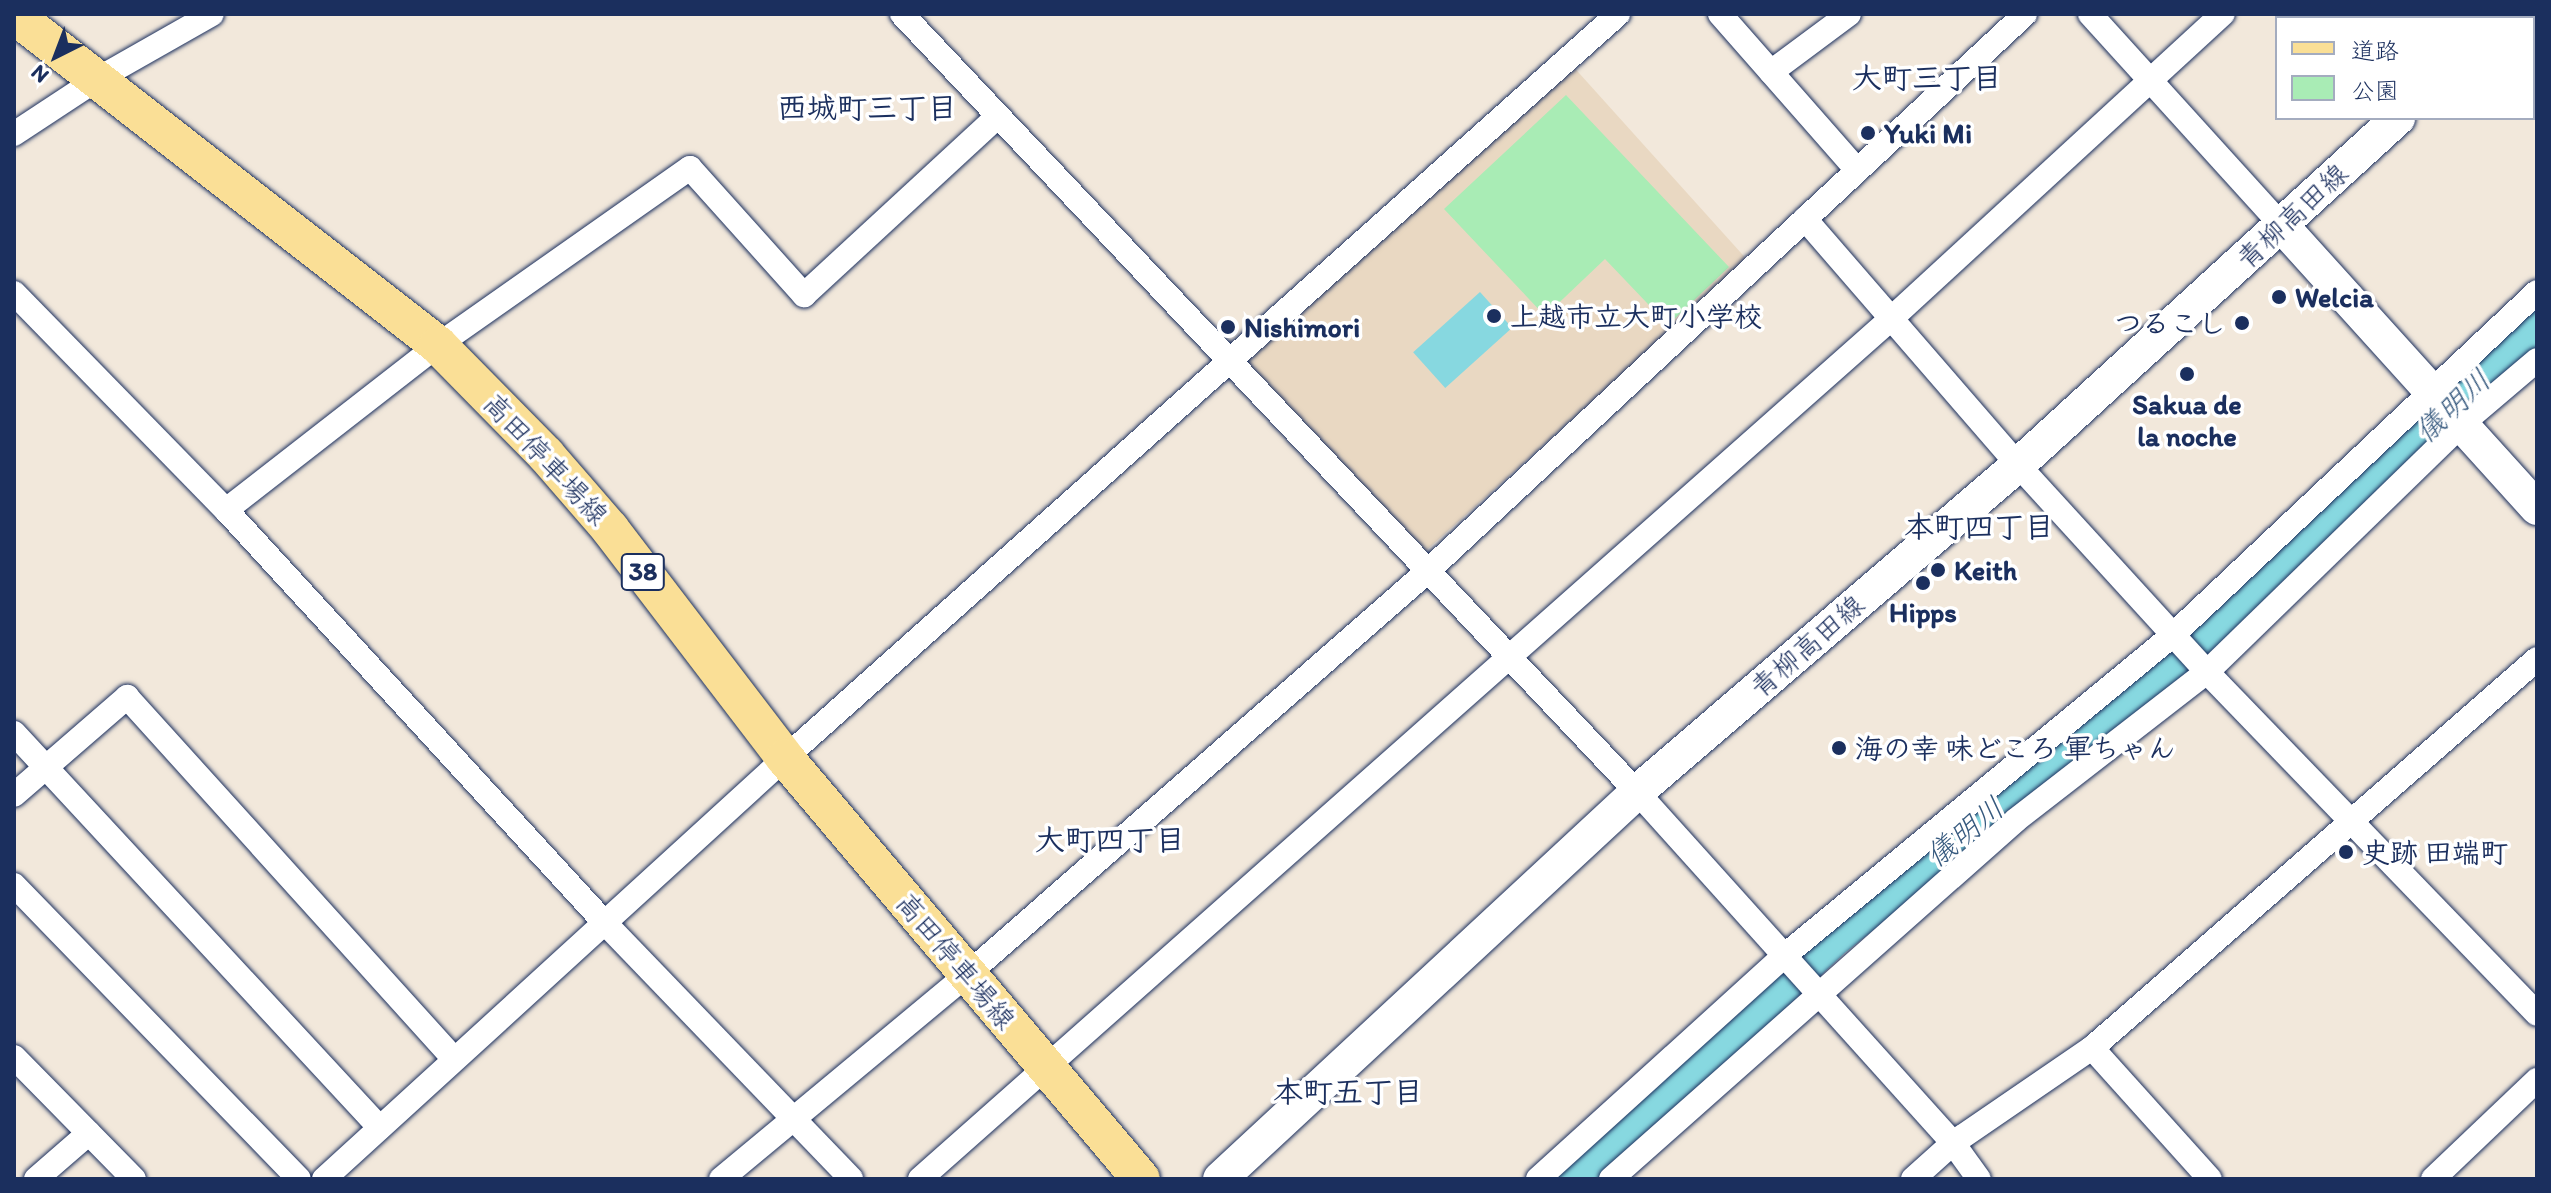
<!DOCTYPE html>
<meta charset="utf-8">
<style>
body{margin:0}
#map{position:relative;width:2551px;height:1193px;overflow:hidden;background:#f2e8db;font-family:Itim,"Klee One",sans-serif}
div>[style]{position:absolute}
.built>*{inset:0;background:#e9d8c2;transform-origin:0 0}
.green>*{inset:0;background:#a9ecb5}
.water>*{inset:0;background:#87d8e0;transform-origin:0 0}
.river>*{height:40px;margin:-20px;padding:0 20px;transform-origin:20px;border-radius:20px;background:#87d8e0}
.roads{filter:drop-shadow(0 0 2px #1b2f5e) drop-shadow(0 0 2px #1b2f5e)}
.minor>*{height:24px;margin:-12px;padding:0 12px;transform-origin:12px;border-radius:12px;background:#fff}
.secondary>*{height:34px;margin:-17px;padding:0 17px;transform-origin:17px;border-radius:17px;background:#fff}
.primary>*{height:38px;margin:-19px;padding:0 19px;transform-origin:19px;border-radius:19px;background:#fadf96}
.dots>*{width:22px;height:22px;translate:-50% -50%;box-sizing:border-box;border:4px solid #fff;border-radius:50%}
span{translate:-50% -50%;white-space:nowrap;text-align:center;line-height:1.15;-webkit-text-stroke:7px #fff;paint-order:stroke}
.shield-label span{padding:2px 6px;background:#fff;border:2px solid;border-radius:6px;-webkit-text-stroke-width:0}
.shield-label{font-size:26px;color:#1b2f5e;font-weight:700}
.poi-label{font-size:28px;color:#1b2f5e;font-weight:700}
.left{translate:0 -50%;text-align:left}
.right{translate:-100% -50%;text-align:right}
.street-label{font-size:28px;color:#1b2f5e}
.neighbourhood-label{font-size:30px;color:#1b2f5e;font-weight:700}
.water-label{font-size:30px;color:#36597e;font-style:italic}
.frame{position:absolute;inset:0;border:16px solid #1b2f5e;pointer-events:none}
.legend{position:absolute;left:2275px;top:16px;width:260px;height:104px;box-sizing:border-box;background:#fff;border:2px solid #a4acbf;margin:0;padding:10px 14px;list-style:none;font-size:24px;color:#1b2f5e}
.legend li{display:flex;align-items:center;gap:16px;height:40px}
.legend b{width:40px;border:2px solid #a4acbf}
.north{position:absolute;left:16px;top:16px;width:80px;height:80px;-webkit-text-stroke:6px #fff;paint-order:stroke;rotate:222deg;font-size:22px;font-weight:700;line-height:32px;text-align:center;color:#1b2f5e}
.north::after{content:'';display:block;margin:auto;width:28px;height:36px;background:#1b2f5e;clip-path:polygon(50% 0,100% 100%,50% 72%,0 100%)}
</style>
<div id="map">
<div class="built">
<div style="left:1570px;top:63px;width:266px;height:453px;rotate:48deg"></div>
</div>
<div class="green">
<div style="clip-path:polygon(1566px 95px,1729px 267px,1668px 325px,1605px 259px,1545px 316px,1444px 209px)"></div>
</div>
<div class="water">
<div style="left:1480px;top:292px;width:48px;height:90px;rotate:48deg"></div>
</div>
<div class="river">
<div style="left:1574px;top:1179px;width:357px;rotate:-43.1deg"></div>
<div style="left:1835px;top:935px;width:442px;rotate:-38.5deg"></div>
<div style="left:2181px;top:660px;width:487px;rotate:-43.1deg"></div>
</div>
<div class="roads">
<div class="minor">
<div style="left:902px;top:14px;width:1070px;rotate:46.63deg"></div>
<div style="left:1637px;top:792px;width:472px;rotate:48deg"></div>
<div style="left:1953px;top:1143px;width:44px;rotate:54.2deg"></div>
<div style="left:1720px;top:14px;width:208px;rotate:48.7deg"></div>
<div style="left:2090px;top:14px;width:286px;rotate:47.8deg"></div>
<div style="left:1771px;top:72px;width:97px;rotate:-36.6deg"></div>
<div style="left:14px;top:134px;width:98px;rotate:-33.4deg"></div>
<div style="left:96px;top:80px;width:133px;rotate:-29.6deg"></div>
<div style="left:1805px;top:219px;width:325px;rotate:49.1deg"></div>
<div style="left:2018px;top:465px;width:280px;rotate:47.6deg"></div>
<div style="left:2207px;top:672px;width:475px;rotate:46deg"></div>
<div style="left:14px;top:293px;width:303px;rotate:45.7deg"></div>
<div style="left:226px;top:510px;width:561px;rotate:47.46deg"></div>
<div style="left:605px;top:923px;width:355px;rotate:46.1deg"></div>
<div style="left:226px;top:510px;width:269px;rotate:-37.9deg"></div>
<div style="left:438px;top:345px;width:308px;rotate:-35.1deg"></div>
<div style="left:690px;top:168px;width:171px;rotate:48.1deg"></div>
<div style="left:804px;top:295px;width:264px;rotate:-42.7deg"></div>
<div style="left:14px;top:733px;width:538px;rotate:47.18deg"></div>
<div style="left:14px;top:795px;width:150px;rotate:-40.9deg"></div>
<div style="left:127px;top:697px;width:488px;rotate:47.9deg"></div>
<div style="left:14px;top:885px;width:409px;rotate:45.9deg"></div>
<div style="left:2092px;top:1048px;width:176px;rotate:48deg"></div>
<div style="left:14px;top:1057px;width:171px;rotate:45.5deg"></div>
<div style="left:36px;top:1179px;width:70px;rotate:-41deg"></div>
<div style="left:324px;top:1179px;width:624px;rotate:-42.4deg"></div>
<div style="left:785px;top:758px;width:1117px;rotate:-41.77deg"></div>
<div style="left:721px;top:1179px;width:321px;rotate:-39.7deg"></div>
<div style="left:968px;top:974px;width:613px;rotate:-41.23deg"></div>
<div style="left:1429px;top:570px;width:815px;rotate:-43.01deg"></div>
<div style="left:920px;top:1179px;width:1300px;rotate:-41.54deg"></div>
<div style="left:1893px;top:317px;width:448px;rotate:-42.6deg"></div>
<div style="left:1538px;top:1179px;width:332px;rotate:-42.2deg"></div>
<div style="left:1784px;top:956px;width:504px;rotate:-39.53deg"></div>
<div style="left:2173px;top:635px;width:500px;rotate:-43.3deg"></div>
<div style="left:1611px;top:1179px;width:541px;rotate:-41.55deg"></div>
<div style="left:2016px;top:820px;width:242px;rotate:-37.8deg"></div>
<div style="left:2207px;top:672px;width:359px;rotate:-44.2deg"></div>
<div style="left:2464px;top:422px;width:96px;rotate:-40.3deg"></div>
<div style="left:1913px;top:1179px;width:54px;rotate:-42deg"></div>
<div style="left:1953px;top:1143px;width:168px;rotate:-34.4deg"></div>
<div style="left:2092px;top:1048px;width:591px;rotate:-41.16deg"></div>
<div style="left:2433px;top:1179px;width:144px;rotate:-43.6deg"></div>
</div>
<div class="secondary">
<div style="left:2508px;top:18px;width:6px;rotate:-45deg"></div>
<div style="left:2282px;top:226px;width:380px;rotate:47.9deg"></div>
<div style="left:1220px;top:1179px;width:569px;rotate:-42.86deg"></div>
<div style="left:1637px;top:792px;width:502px;rotate:-40.64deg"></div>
<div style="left:2018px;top:465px;width:515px;rotate:-42.4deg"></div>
</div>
<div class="primary">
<div style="left:14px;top:15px;width:537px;rotate:37.89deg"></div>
<div style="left:438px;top:345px;width:154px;rotate:45.5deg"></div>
<div style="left:546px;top:455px;width:98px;rotate:49.1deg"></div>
<div style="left:610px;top:529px;width:288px;rotate:52.6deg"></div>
<div style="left:785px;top:758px;width:551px;rotate:49.78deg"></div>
</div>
</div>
<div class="dots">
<div style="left:1868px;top:133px;background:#1b2f5e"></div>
<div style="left:2279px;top:297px;background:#1b2f5e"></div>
<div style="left:1494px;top:316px;background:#1b2f5e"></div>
<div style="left:2242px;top:323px;background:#1b2f5e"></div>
<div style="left:1228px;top:327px;background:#1b2f5e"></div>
<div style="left:2187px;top:374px;background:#1b2f5e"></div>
<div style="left:1938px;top:570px;background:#1b2f5e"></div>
<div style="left:1923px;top:583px;background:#1b2f5e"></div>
<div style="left:1839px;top:748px;background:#1b2f5e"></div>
<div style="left:2346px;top:852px;background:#1b2f5e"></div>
</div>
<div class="shield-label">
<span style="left:643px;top:572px">38</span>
</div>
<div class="poi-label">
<span class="left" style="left:1884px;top:133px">Yuki Mi</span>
<span class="left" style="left:2295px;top:297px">Welcia</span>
<span class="left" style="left:1510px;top:316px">上越市立大町小学校</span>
<span class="right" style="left:2226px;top:323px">つるこし</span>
<span class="left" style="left:1244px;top:327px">Nishimori</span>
<span style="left:2187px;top:420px">Sakua de<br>la noche</span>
<span class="left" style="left:1954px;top:570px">Keith</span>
<span style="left:1923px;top:612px">Hipps</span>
<span class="left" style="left:1855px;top:748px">海の幸 味どころ 軍ちゃん</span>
<span class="left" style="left:2362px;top:852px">史跡 田端町</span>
</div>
<div class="street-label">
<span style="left:2292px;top:216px;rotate:-43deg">青柳高田線</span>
<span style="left:546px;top:459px;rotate:47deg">高田停車場線</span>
<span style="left:1807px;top:646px;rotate:-41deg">青柳高田線</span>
<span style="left:956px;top:961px;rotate:50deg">高田停車場線</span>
</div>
<div class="neighbourhood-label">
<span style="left:1927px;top:78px">大町三丁目</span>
<span style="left:867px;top:108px">西城町三丁目</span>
<span style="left:1979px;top:527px">本町四丁目</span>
<span style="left:1110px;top:840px">大町四丁目</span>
<span style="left:1348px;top:1092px">本町五丁目</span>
</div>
<div class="water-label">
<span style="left:2453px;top:406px;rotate:-43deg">儀明川</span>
<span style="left:1965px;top:832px;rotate:-39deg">儀明川</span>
</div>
<div class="frame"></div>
<ul class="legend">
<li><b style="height:10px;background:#fadf96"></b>道路</li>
<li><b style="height:22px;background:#a9ecb5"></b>公園</li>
</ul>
<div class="north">N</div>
</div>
